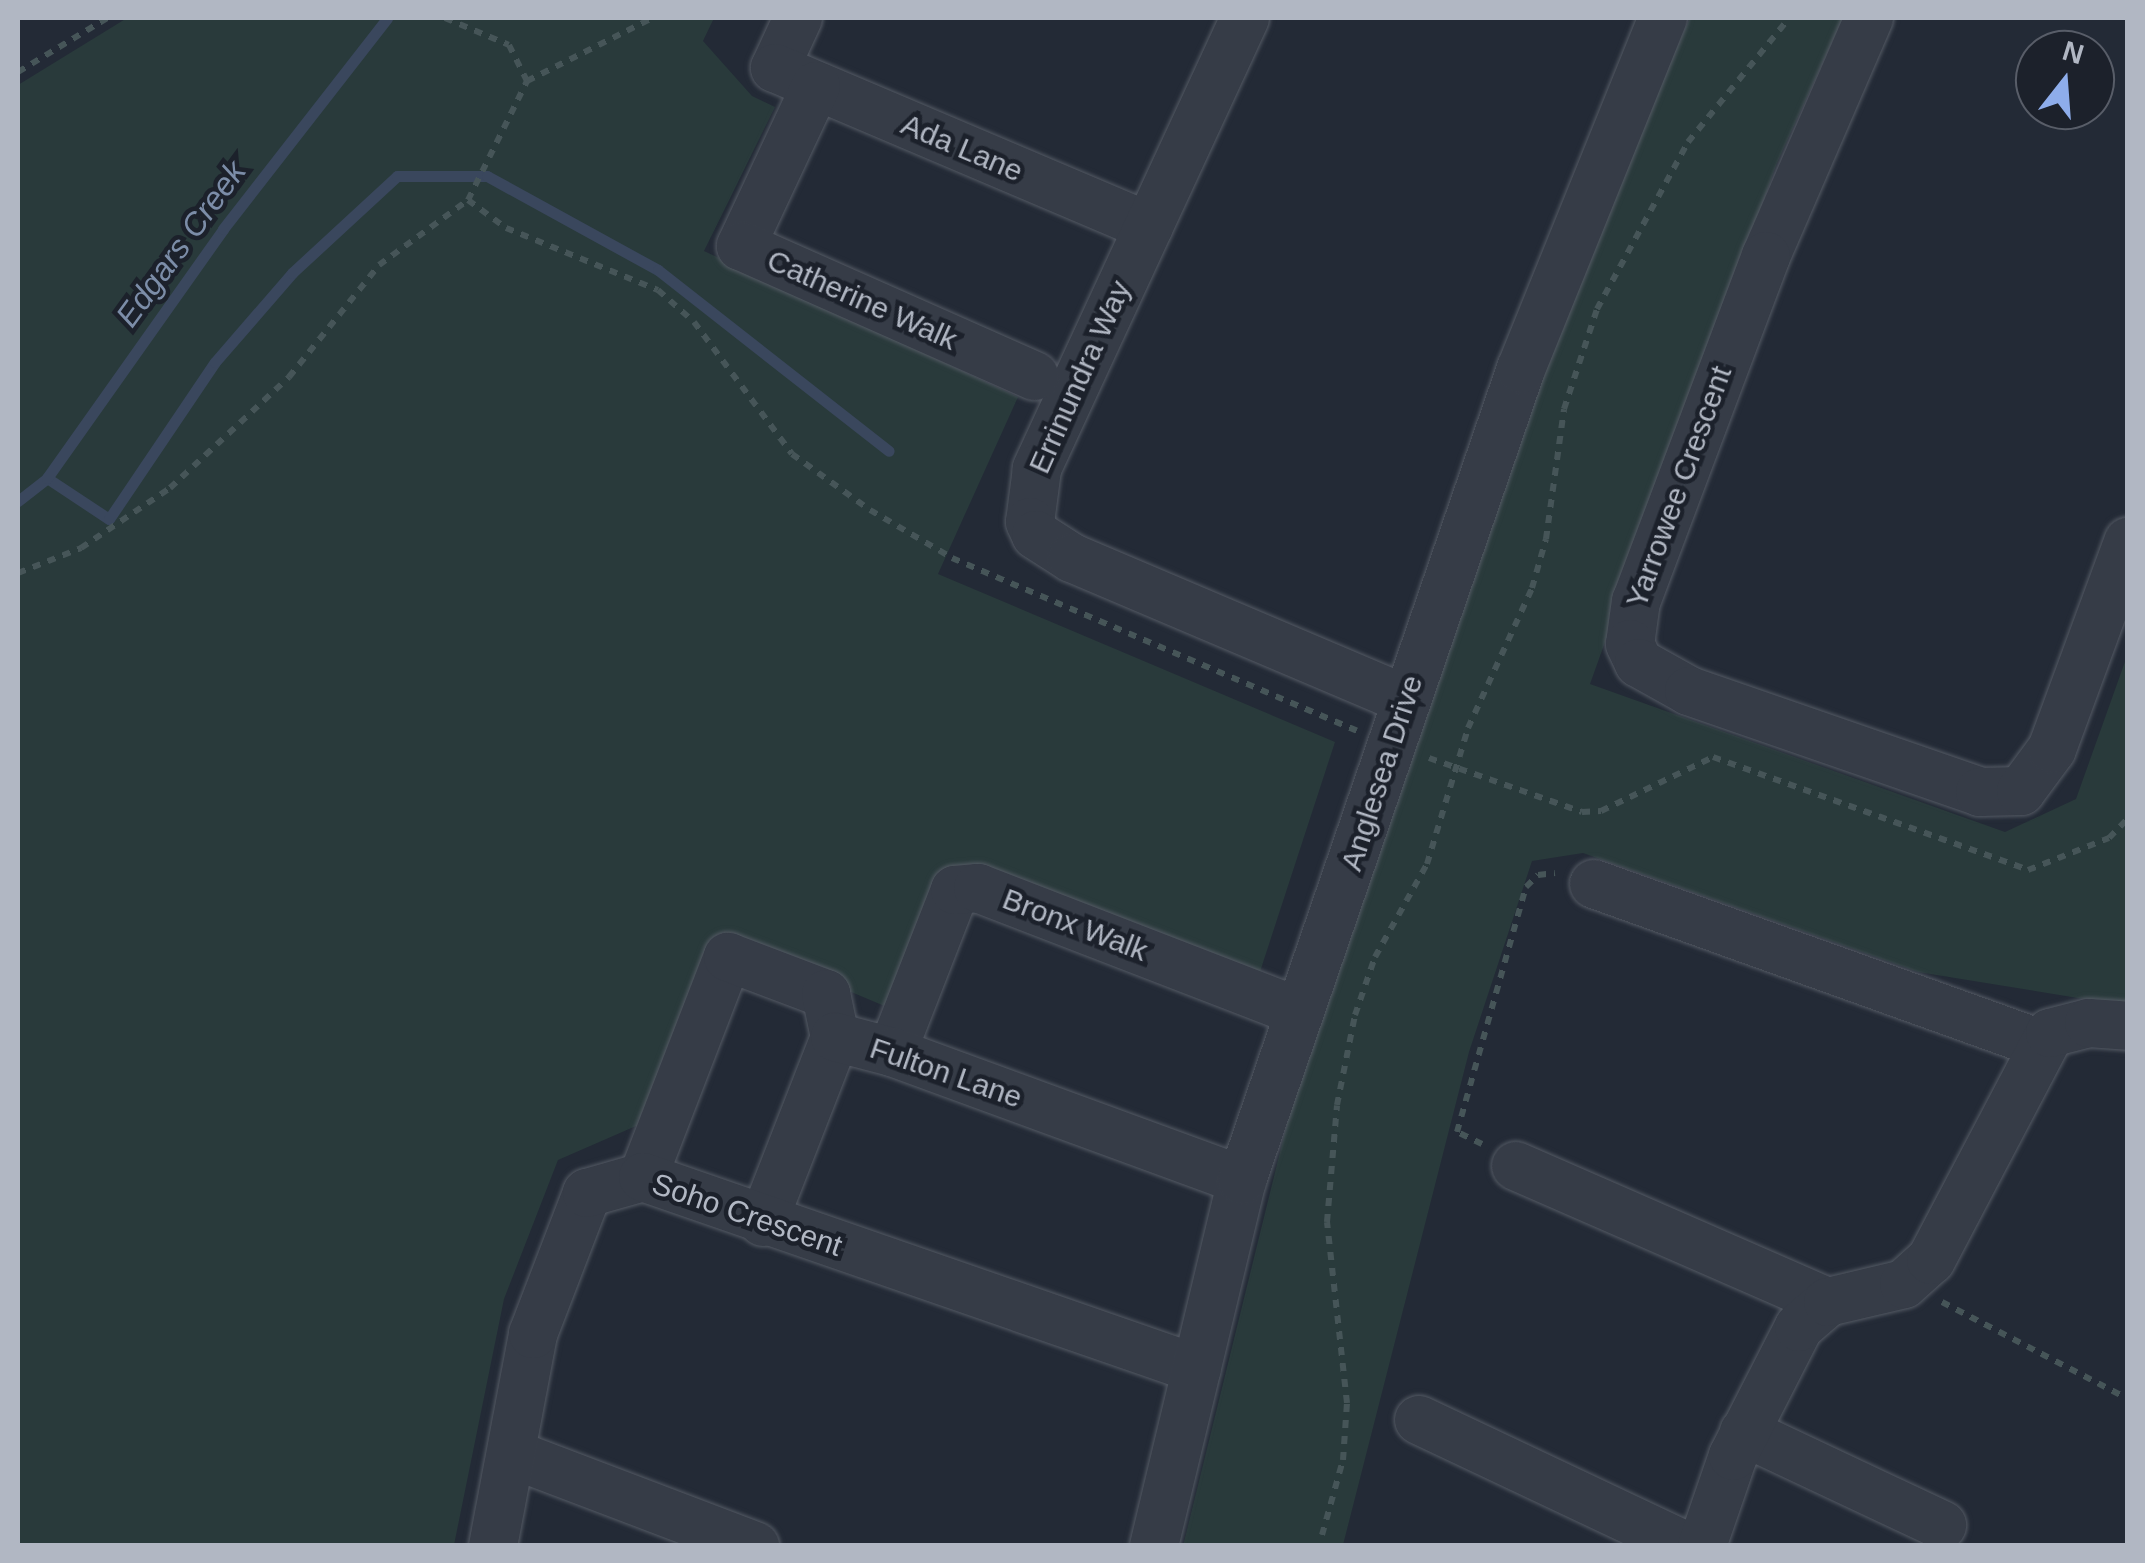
<!DOCTYPE html>
<style>
body{margin:0}
#map{position:relative;width:2145px;height:1563px;overflow:hidden;background:#232a36;font-family:Helvetica,sans-serif}
div>[style]{position:absolute}
.green>*{inset:0;background:#293a3b}
.stream>*{height:11px;margin:-5.5px;padding:0 5.5px;transform-origin:5.5px;border-radius:5.5px;background:#3a475d}
.path>*{height:6px;margin-top:-3px;transform-origin:0;background:repeating-linear-gradient(90deg,#465558 0 8px,transparent 0 16px)}
.roads{filter:drop-shadow(0 0 2px #545a64) drop-shadow(0 0 2px #545a64)}
.minor>*{height:48px;margin:-24px;padding:0 24px;transform-origin:24px;border-radius:24px;background:#363c47}
span{translate:-50% -50%;white-space:nowrap;text-align:center;line-height:1.15;-webkit-text-stroke:9px #1c212b;paint-order:stroke}
.street-label{font-size:30px;color:#b1b7c3}
.water-label{font-size:32px;color:#7c8da8;font-style:italic}
.frame{position:absolute;inset:0;border:20px solid #b1b7c3;pointer-events:none}
.north{position:absolute;left:2015px;top:30px;width:100px;height:100px;box-sizing:border-box;background:#1c212b;border:2px solid #585d68;border-radius:50%;rotate:17deg;font-size:28px;font-weight:700;line-height:40px;text-align:center;color:#b1b7c3}
.north::after{content:'';display:block;margin:auto;width:35px;height:45px;background:#8eadeb;clip-path:polygon(50% 0,100% 100%,50% 72%,0 100%)}
</style>
<div id="map">
<div class="green">
<div style="clip-path:polygon(127px 18px,714px 18px,703px 41px,752px 96px,775px 107px,704px 251px,1018px 397px,938px 574px,1335px 742px,1256px 984px,980px 876px,894px 1010px,730px 941px,645px 1129px,636px 1126px,558px 1160px,504px 1299px,454px 1545px,18px 1545px,18px 85px)"></div>
<div style="clip-path:polygon(1690px 18px,1843px 18px,1777px 163px,1590px 684px,2005px 832px,2076px 799px,2127px 656px,2127px 1006px,1918px 972px,1583px 853px,1532px 861px,1469px 1052px,1343px 1545px,1183px 1546px,1317px 1002px,1535px 367px)"></div>
</div>
<div class="stream">
<div style="left:47px;top:478px;width:74px;rotate:33.5deg"></div>
<div style="left:109px;top:519px;width:189px;rotate:-56deg"></div>
<div style="left:215px;top:362px;width:118px;rotate:-49.1deg"></div>
<div style="left:292px;top:273px;width:143px;rotate:-42.7deg"></div>
<div style="left:397px;top:176px;width:90px"></div>
<div style="left:487px;top:176px;width:195px;rotate:28.8deg"></div>
<div style="left:658px;top:270px;width:293px;rotate:38.1deg"></div>
<div style="left:18px;top:501px;width:37px;rotate:-38deg"></div>
<div style="left:47px;top:478px;width:305px;rotate:-54.7deg"></div>
<div style="left:223px;top:229px;width:267px;rotate:-52.1deg"></div>
</div>
<div class="path">
<div style="left:445px;top:18px;width:69px;rotate:22.9deg"></div>
<div style="left:509px;top:45px;width:40px;rotate:63.4deg"></div>
<div style="left:18px;top:72px;width:104px;rotate:-31.2deg"></div>
<div style="left:468px;top:200px;width:47px;rotate:36.4deg"></div>
<div style="left:506px;top:228px;width:164px;rotate:22.2deg"></div>
<div style="left:658px;top:290px;width:48px;rotate:41.6deg"></div>
<div style="left:694px;top:322px;width:164px;rotate:53.4deg"></div>
<div style="left:792px;top:454px;width:96px;rotate:35.7deg"></div>
<div style="left:870px;top:510px;width:95px;rotate:30.3deg"></div>
<div style="left:952px;top:558px;width:440px;rotate:23.1deg"></div>
<div style="left:18px;top:573px;width:68px;rotate:-21.6deg"></div>
<div style="left:81px;top:548px;width:107px;rotate:-34deg"></div>
<div style="left:170px;top:488px;width:163px;rotate:-43deg"></div>
<div style="left:289px;top:377px;width:144px;rotate:-51.2deg"></div>
<div style="left:379px;top:265px;width:110px;rotate:-36.1deg"></div>
<div style="left:468px;top:200px;width:133px;rotate:-63.6deg"></div>
<div style="left:527px;top:81px;width:140px;rotate:-26.7deg"></div>
<div style="left:1429px;top:758px;width:162px;rotate:19.4deg"></div>
<div style="left:1582px;top:812px;width:19px;rotate:-3deg"></div>
<div style="left:1601px;top:811px;width:124px;rotate:-25.7deg"></div>
<div style="left:1713px;top:757px;width:335px;rotate:19.7deg"></div>
<div style="left:2028px;top:870px;width:87px;rotate:-21.6deg"></div>
<div style="left:2109px;top:838px;width:28px;rotate:-46deg"></div>
<div style="left:1482px;top:1144px;width:28px;rotate:-154deg"></div>
<div style="left:1457px;top:1132px;width:255px;rotate:-74.3deg"></div>
<div style="left:1526px;top:887px;width:17px;rotate:-45deg"></div>
<div style="left:1538px;top:875px;width:17px;rotate:-7deg"></div>
<div style="left:1942px;top:1302px;width:210px;rotate:27.5deg"></div>
<div style="left:1322px;top:1535px;width:78px;rotate:-74.4deg"></div>
<div style="left:1343px;top:1460px;width:57px;rotate:-86deg"></div>
<div style="left:1347px;top:1403px;width:182px;rotate:-96.3deg"></div>
<div style="left:1327px;top:1222px;width:117px;rotate:-85.1deg"></div>
<div style="left:1337px;top:1105px;width:92px;rotate:-78.7deg"></div>
<div style="left:1355px;top:1015px;width:61px;rotate:-71deg"></div>
<div style="left:1375px;top:957px;width:107px;rotate:-60.8deg"></div>
<div style="left:1427px;top:864px;width:142px;rotate:-73.2deg"></div>
<div style="left:1468px;top:728px;width:154px;rotate:-65.4deg"></div>
<div style="left:1532px;top:588px;width:51px;rotate:-74.1deg"></div>
<div style="left:1546px;top:539px;width:131px;rotate:-82.1deg"></div>
<div style="left:1564px;top:409px;width:105px;rotate:-71.7deg"></div>
<div style="left:1597px;top:309px;width:190px;rotate:-61.4deg"></div>
<div style="left:1688px;top:142px;width:160px;rotate:-50.8deg"></div>
</div>
<div class="roads">
<div class="minor">
<div style="left:798px;top:18px;width:55px;rotate:114.7deg"></div>
<div style="left:775px;top:68px;width:406px;rotate:23deg"></div>
<div style="left:1245px;top:18px;width:497px;rotate:114.8deg"></div>
<div style="left:1037px;top:469px;width:53px;rotate:97.5deg"></div>
<div style="left:1030px;top:522px;width:14px;rotate:65deg"></div>
<div style="left:1036px;top:535px;width:43px;rotate:32.6deg"></div>
<div style="left:1072px;top:558px;width:363px;rotate:23deg"></div>
<div style="left:1869px;top:18px;width:259px;rotate:113.4deg"></div>
<div style="left:1766px;top:256px;width:369px;rotate:110.6deg"></div>
<div style="left:1636px;top:601px;width:43px;rotate:97.9deg"></div>
<div style="left:1630px;top:644px;width:21px;rotate:65deg"></div>
<div style="left:1639px;top:663px;width:57px;rotate:29.2deg"></div>
<div style="left:1689px;top:691px;width:308px;rotate:19.1deg"></div>
<div style="left:1980px;top:792px;width:41px;rotate:-1.4deg"></div>
<div style="left:2021px;top:791px;width:52px;rotate:-53.6deg"></div>
<div style="left:2052px;top:749px;width:221px;rotate:-69.8deg"></div>
<div style="left:816px;top:86px;width:177px;rotate:115.1deg"></div>
<div style="left:741px;top:246px;width:321px;rotate:23.9deg"></div>
<div style="left:1594px;top:884px;width:474px;rotate:19.7deg"></div>
<div style="left:892px;top:1052px;width:174px;rotate:-68.7deg"></div>
<div style="left:955px;top:890px;width:23px;rotate:-5deg"></div>
<div style="left:978px;top:888px;width:344px;rotate:21.1deg"></div>
<div style="left:1516px;top:1166px;width:340px;rotate:23.6deg"></div>
<div style="left:643px;top:1177px;width:236px;rotate:-68.9deg"></div>
<div style="left:728px;top:957px;width:105px;rotate:20.7deg"></div>
<div style="left:826px;top:994px;width:44px;rotate:78.2deg"></div>
<div style="left:763px;top:1222px;width:199px;rotate:-68.7deg"></div>
<div style="left:835px;top:1037px;width:59px;rotate:14.7deg"></div>
<div style="left:892px;top:1052px;width:373px;rotate:20.1deg"></div>
<div style="left:1419px;top:1420px;width:295px;rotate:25.3deg"></div>
<div style="left:1744px;top:1432px;width:219px;rotate:25.2deg"></div>
<div style="left:515px;top:1455px;width:257px;rotate:20.8deg"></div>
<div style="left:493px;top:1546px;width:216px;rotate:-79.3deg"></div>
<div style="left:533px;top:1334px;width:151px;rotate:-69deg"></div>
<div style="left:587px;top:1193px;width:58px;rotate:-15.9deg"></div>
<div style="left:643px;top:1177px;width:586px;rotate:19.11deg"></div>
<div style="left:1154px;top:1546px;width:376px;rotate:-76.5deg"></div>
<div style="left:1242px;top:1180px;width:858px;rotate:-71.02deg"></div>
<div style="left:1521px;top:369px;width:379px;rotate:-68deg"></div>
<div style="left:1702px;top:1546px;width:95px;rotate:-71deg"></div>
<div style="left:1733px;top:1456px;width:145px;rotate:-62.9deg"></div>
<div style="left:1799px;top:1327px;width:38px;rotate:-41deg"></div>
<div style="left:1828px;top:1302px;width:78px;rotate:-13.3deg"></div>
<div style="left:1904px;top:1284px;width:36px;rotate:-42deg"></div>
<div style="left:1931px;top:1260px;width:256px;rotate:-62.3deg"></div>
<div style="left:2050px;top:1033px;width:40px;rotate:-14.4deg"></div>
<div style="left:2089px;top:1023px;width:39px;rotate:4deg"></div>
</div>
</div>
<div class="street-label">
<span style="left:962px;top:148px;rotate:23deg">Ada Lane</span>
<span style="left:862px;top:300px;rotate:24deg">Catherine Walk</span>
<span style="left:1080px;top:377px;rotate:-66deg">Errinundra Way</span>
<span style="left:1679px;top:487px;rotate:-70deg">Yarrowee Crescent</span>
<span style="left:1382px;top:773px;rotate:-72deg">Anglesea Drive</span>
<span style="left:1075px;top:925px;rotate:21deg">Bronx Walk</span>
<span style="left:946px;top:1073px;rotate:19deg">Fulton Lane</span>
<span style="left:747px;top:1215px;rotate:19deg">Soho Crescent</span>
</div>
<div class="water-label">
<span style="left:181px;top:244px;rotate:-54deg">Edgars Creek</span>
</div>
<div class="frame"></div>
<div class="north">N</div>
</div>
